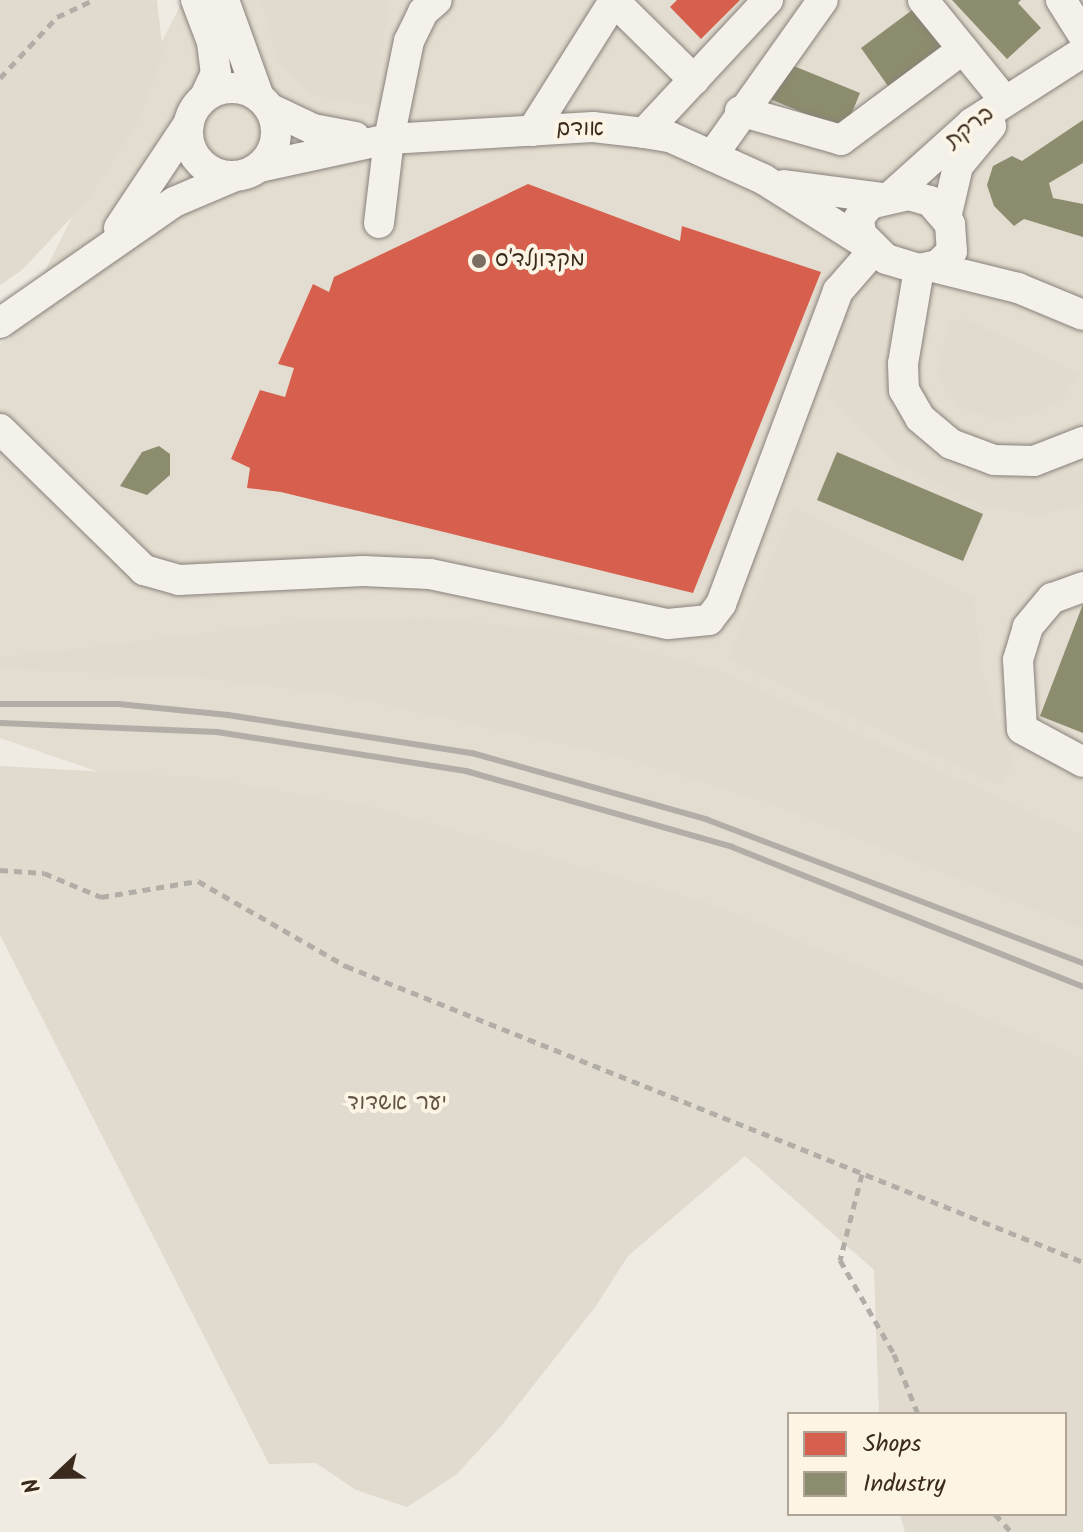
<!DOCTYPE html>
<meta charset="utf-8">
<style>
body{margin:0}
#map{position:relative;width:1083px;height:1532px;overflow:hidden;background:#efebe2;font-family:Kalam,"Playpen Sans Hebrew",sans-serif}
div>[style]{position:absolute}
.built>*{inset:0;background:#e3dcd0}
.green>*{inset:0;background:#e1dace}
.shops>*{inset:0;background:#d6604d}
.industry>*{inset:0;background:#8c8c6e}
.path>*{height:5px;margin-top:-2.5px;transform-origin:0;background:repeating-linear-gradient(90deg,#b2aea7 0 8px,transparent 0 14px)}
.roads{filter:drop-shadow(0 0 2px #87827b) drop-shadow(0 0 2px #87827b)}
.minor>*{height:30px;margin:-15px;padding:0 15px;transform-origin:15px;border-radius:15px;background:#f4f1ea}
.minor>.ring{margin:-15px;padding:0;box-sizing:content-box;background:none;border:30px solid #f4f1ea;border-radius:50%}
.rail>*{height:6px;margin:-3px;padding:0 3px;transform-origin:3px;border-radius:3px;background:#b2aea7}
.dots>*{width:22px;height:22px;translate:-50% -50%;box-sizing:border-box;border:4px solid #fcf5e5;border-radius:50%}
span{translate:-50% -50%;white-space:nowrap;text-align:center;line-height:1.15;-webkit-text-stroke:8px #fcf5e5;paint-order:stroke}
.street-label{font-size:22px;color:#3b2a1e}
.poi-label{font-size:22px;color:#3b2a1e}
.left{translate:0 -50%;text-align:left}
.park-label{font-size:22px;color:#625346}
.legend{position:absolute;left:787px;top:1412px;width:280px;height:104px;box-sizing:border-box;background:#fcf5e5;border:2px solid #afa495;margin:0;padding:10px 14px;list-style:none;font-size:24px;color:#3b2a1e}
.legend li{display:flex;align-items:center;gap:16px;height:40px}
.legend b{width:40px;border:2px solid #afa495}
.north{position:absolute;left:16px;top:1436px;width:80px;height:80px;-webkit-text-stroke:6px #fcf5e5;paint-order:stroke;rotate:248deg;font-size:22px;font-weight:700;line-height:32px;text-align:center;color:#3b2a1e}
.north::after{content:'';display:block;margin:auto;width:28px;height:36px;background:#3b2a1e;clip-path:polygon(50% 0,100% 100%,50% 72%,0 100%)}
</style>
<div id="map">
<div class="built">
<div style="clip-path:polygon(183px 0,1083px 0,1083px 1109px,0 738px,0 344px,10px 339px)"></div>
</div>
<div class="green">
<div style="clip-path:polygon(0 0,157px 0,163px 54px,140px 118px,87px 201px,22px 270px,0 285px)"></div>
<div style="clip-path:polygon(261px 0,389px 0,374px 106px,310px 94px,277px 59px)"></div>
<div style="clip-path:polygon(881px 270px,892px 291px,883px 348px,887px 395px,912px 430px,944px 463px,988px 477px,1083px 471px,1083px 505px,1037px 515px,978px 505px,893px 461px,848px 418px,828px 394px,845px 315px,866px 279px)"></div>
<div style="clip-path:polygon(964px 318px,1080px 375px,1058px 403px,1027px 415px,997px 419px,960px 408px,937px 377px,948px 324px)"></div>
<div style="clip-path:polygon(794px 508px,974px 598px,982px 675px,1013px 763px,1001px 786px,728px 659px)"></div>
<div style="clip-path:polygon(431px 618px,576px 633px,716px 670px,1083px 836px,1083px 929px,767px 802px,622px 757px,337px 694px,186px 676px,0 669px,0 658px,323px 619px)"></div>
<div style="clip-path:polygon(0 766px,197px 777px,372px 807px,710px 904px,1083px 1059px,1083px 1532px,905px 1532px,900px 1514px,1065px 1514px,1065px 1414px,879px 1414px,874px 1270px,745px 1156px,628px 1256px,596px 1306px,502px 1425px,456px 1475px,407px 1507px,356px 1490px,316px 1463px,269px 1464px,0 935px)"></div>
</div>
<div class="shops">
<div style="clip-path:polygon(677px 0,740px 0,701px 39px,670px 7px)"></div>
<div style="clip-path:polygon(528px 184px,680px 241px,682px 226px,821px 272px,693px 593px,281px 492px,247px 488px,250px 468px,231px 459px,260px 390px,285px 397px,294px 368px,278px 364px,313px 284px,329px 292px,334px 277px)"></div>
</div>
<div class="industry">
<div style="clip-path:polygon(952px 0,1021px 0,1018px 3px,1041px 28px,1007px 59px)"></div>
<div style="clip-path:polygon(919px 5px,947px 43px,888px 86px,861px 48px)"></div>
<div style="clip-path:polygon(784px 62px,860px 93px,845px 130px,770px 99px)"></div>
<div style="clip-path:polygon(1083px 120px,1083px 163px,1049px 183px,1053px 198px,1083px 204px,1083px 237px,1024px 219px,1014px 226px,994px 206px,987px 185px,993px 166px,1012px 156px,1022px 161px)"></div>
<div style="clip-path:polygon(159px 446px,170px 454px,170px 475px,147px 495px,120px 486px,142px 452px)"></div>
<div style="clip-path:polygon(837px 452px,983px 514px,963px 561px,817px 500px)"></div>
<div style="clip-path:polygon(1083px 604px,1083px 733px,1040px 716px)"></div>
</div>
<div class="path">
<div style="left:0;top:78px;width:83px;rotate:-46.9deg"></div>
<div style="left:57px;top:17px;width:40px;rotate:-25deg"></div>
<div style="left:0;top:870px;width:44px;rotate:3.9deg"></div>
<div style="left:44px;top:873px;width:62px;rotate:22.8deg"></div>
<div style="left:101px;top:897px;width:98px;rotate:-9.4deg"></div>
<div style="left:198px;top:881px;width:171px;rotate:29.9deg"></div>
<div style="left:346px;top:966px;width:794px;rotate:21.88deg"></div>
<div style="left:862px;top:1174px;width:89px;rotate:104.3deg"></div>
<div style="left:840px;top:1260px;width:108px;rotate:60.1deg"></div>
<div style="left:894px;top:1354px;width:65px;rotate:68.2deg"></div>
<div style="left:995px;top:1514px;width:24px;rotate:48deg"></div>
</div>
<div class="roads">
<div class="minor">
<div style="left:196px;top:0;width:45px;rotate:69.1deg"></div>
<div style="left:212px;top:42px;width:31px;rotate:83deg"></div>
<div style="left:216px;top:73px;width:26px;rotate:115deg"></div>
<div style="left:224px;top:0;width:103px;rotate:70.2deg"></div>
<div style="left:613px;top:0;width:114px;rotate:44.6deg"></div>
<div style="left:923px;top:0;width:130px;rotate:50.9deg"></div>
<div style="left:1061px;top:0;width:41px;rotate:57.8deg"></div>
<div class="ring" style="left:188px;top:88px;width:58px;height:58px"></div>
<div style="left:269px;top:108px;width:49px;rotate:25.5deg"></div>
<div style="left:313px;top:129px;width:43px;rotate:10.8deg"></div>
<div style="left:740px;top:111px;width:105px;rotate:16deg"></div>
<div style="left:841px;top:140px;width:152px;rotate:-36.7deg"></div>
<div style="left:532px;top:131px;width:154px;rotate:-57.8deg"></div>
<div style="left:644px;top:133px;width:182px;rotate:-47deg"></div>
<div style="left:712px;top:156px;width:191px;rotate:-54.6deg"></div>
<div style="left:259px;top:167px;width:133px;rotate:-12.2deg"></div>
<div style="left:389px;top:139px;width:204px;rotate:-3.4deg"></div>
<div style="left:593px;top:127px;width:51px;rotate:6.7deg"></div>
<div style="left:644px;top:133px;width:26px;rotate:9deg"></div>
<div style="left:670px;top:137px;width:102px;rotate:24.3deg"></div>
<div style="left:763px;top:179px;width:124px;rotate:32.2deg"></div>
<div style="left:784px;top:185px;width:100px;rotate:7.5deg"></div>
<div style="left:909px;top:195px;width:22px;rotate:16deg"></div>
<div style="left:930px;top:201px;width:30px;rotate:49deg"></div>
<div style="left:950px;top:224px;width:27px;rotate:86deg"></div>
<div style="left:952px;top:251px;width:20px;rotate:135deg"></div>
<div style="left:938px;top:265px;width:19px;rotate:168deg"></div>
<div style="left:919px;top:269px;width:34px;rotate:-163deg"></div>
<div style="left:886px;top:259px;width:35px;rotate:-135deg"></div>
<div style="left:861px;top:234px;width:16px;rotate:-97deg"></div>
<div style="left:859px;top:218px;width:18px;rotate:-52deg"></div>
<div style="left:870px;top:204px;width:40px;rotate:-13deg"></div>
<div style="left:891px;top:196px;width:109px;rotate:-42deg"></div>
<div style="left:972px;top:123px;width:132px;rotate:-32.6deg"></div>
<div style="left:946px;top:218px;width:53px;rotate:-77deg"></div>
<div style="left:958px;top:166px;width:52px;rotate:-50.5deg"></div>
<div style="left:379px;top:223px;width:85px;rotate:-83.2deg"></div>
<div style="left:389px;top:139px;width:100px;rotate:-78.5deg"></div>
<div style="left:409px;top:41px;width:32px;rotate:-64deg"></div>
<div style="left:423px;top:12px;width:18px;rotate:-41deg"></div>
<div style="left:119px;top:228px;width:126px;rotate:-56.3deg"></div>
<div style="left:933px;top:267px;width:88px;rotate:13.9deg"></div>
<div style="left:1018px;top:288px;width:70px;rotate:22.6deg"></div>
<div style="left:919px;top:269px;width:96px;rotate:99.6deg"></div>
<div style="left:903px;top:364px;width:26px;rotate:88deg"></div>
<div style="left:904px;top:390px;width:32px;rotate:60deg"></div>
<div style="left:920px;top:418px;width:40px;rotate:40deg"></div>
<div style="left:951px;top:444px;width:46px;rotate:20.4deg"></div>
<div style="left:994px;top:460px;width:40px;rotate:1.4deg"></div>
<div style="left:1034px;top:461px;width:53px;rotate:-21.2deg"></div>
<div style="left:0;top:323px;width:212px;rotate:-34.8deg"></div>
<div style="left:174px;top:202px;width:66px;rotate:-23.1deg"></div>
<div style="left:0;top:429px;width:202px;rotate:44.4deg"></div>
<div style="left:144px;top:570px;width:36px;rotate:16deg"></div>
<div style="left:179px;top:580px;width:184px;rotate:-2.8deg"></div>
<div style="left:363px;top:571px;width:67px;rotate:2.6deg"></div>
<div style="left:430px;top:574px;width:243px;rotate:11.9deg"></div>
<div style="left:668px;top:624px;width:41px;rotate:-5.6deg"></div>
<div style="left:709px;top:620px;width:20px;rotate:-53deg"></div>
<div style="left:721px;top:604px;width:334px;rotate:-69.5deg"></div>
<div style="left:838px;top:291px;width:53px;rotate:-48.8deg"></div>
<div style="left:1083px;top:587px;width:33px;rotate:160deg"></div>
<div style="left:1052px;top:598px;width:38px;rotate:130deg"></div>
<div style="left:1028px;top:627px;width:34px;rotate:107deg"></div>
<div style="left:1018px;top:660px;width:69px;rotate:86.7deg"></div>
<div style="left:1022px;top:729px;width:69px;rotate:28.4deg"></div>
</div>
</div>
<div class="rail">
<div style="left:0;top:704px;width:118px"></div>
<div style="left:118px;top:704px;width:111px;rotate:5.7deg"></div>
<div style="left:228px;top:715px;width:247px;rotate:8.9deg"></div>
<div style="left:472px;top:753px;width:245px;rotate:15.8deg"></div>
<div style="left:708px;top:820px;width:401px;rotate:20.9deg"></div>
<div style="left:0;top:723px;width:217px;rotate:2.4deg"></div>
<div style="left:217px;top:732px;width:252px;rotate:8.9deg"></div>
<div style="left:466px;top:771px;width:277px;rotate:15.9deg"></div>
<div style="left:732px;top:847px;width:378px;rotate:21.7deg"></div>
</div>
<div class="dots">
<div style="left:479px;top:261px;background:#7a6e63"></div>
</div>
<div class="street-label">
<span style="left:970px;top:128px;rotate:-38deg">ברקת</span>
<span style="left:580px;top:130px">אודם</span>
</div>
<div class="poi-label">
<span class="left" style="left:495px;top:261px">מקדונלד'ס</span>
</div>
<div class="park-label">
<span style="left:397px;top:1104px">יער אשדוד</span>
</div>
<ul class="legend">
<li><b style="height:22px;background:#d6604d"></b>Shops</li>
<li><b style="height:22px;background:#8c8c6e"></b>Industry</li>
</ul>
<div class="north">N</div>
</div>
